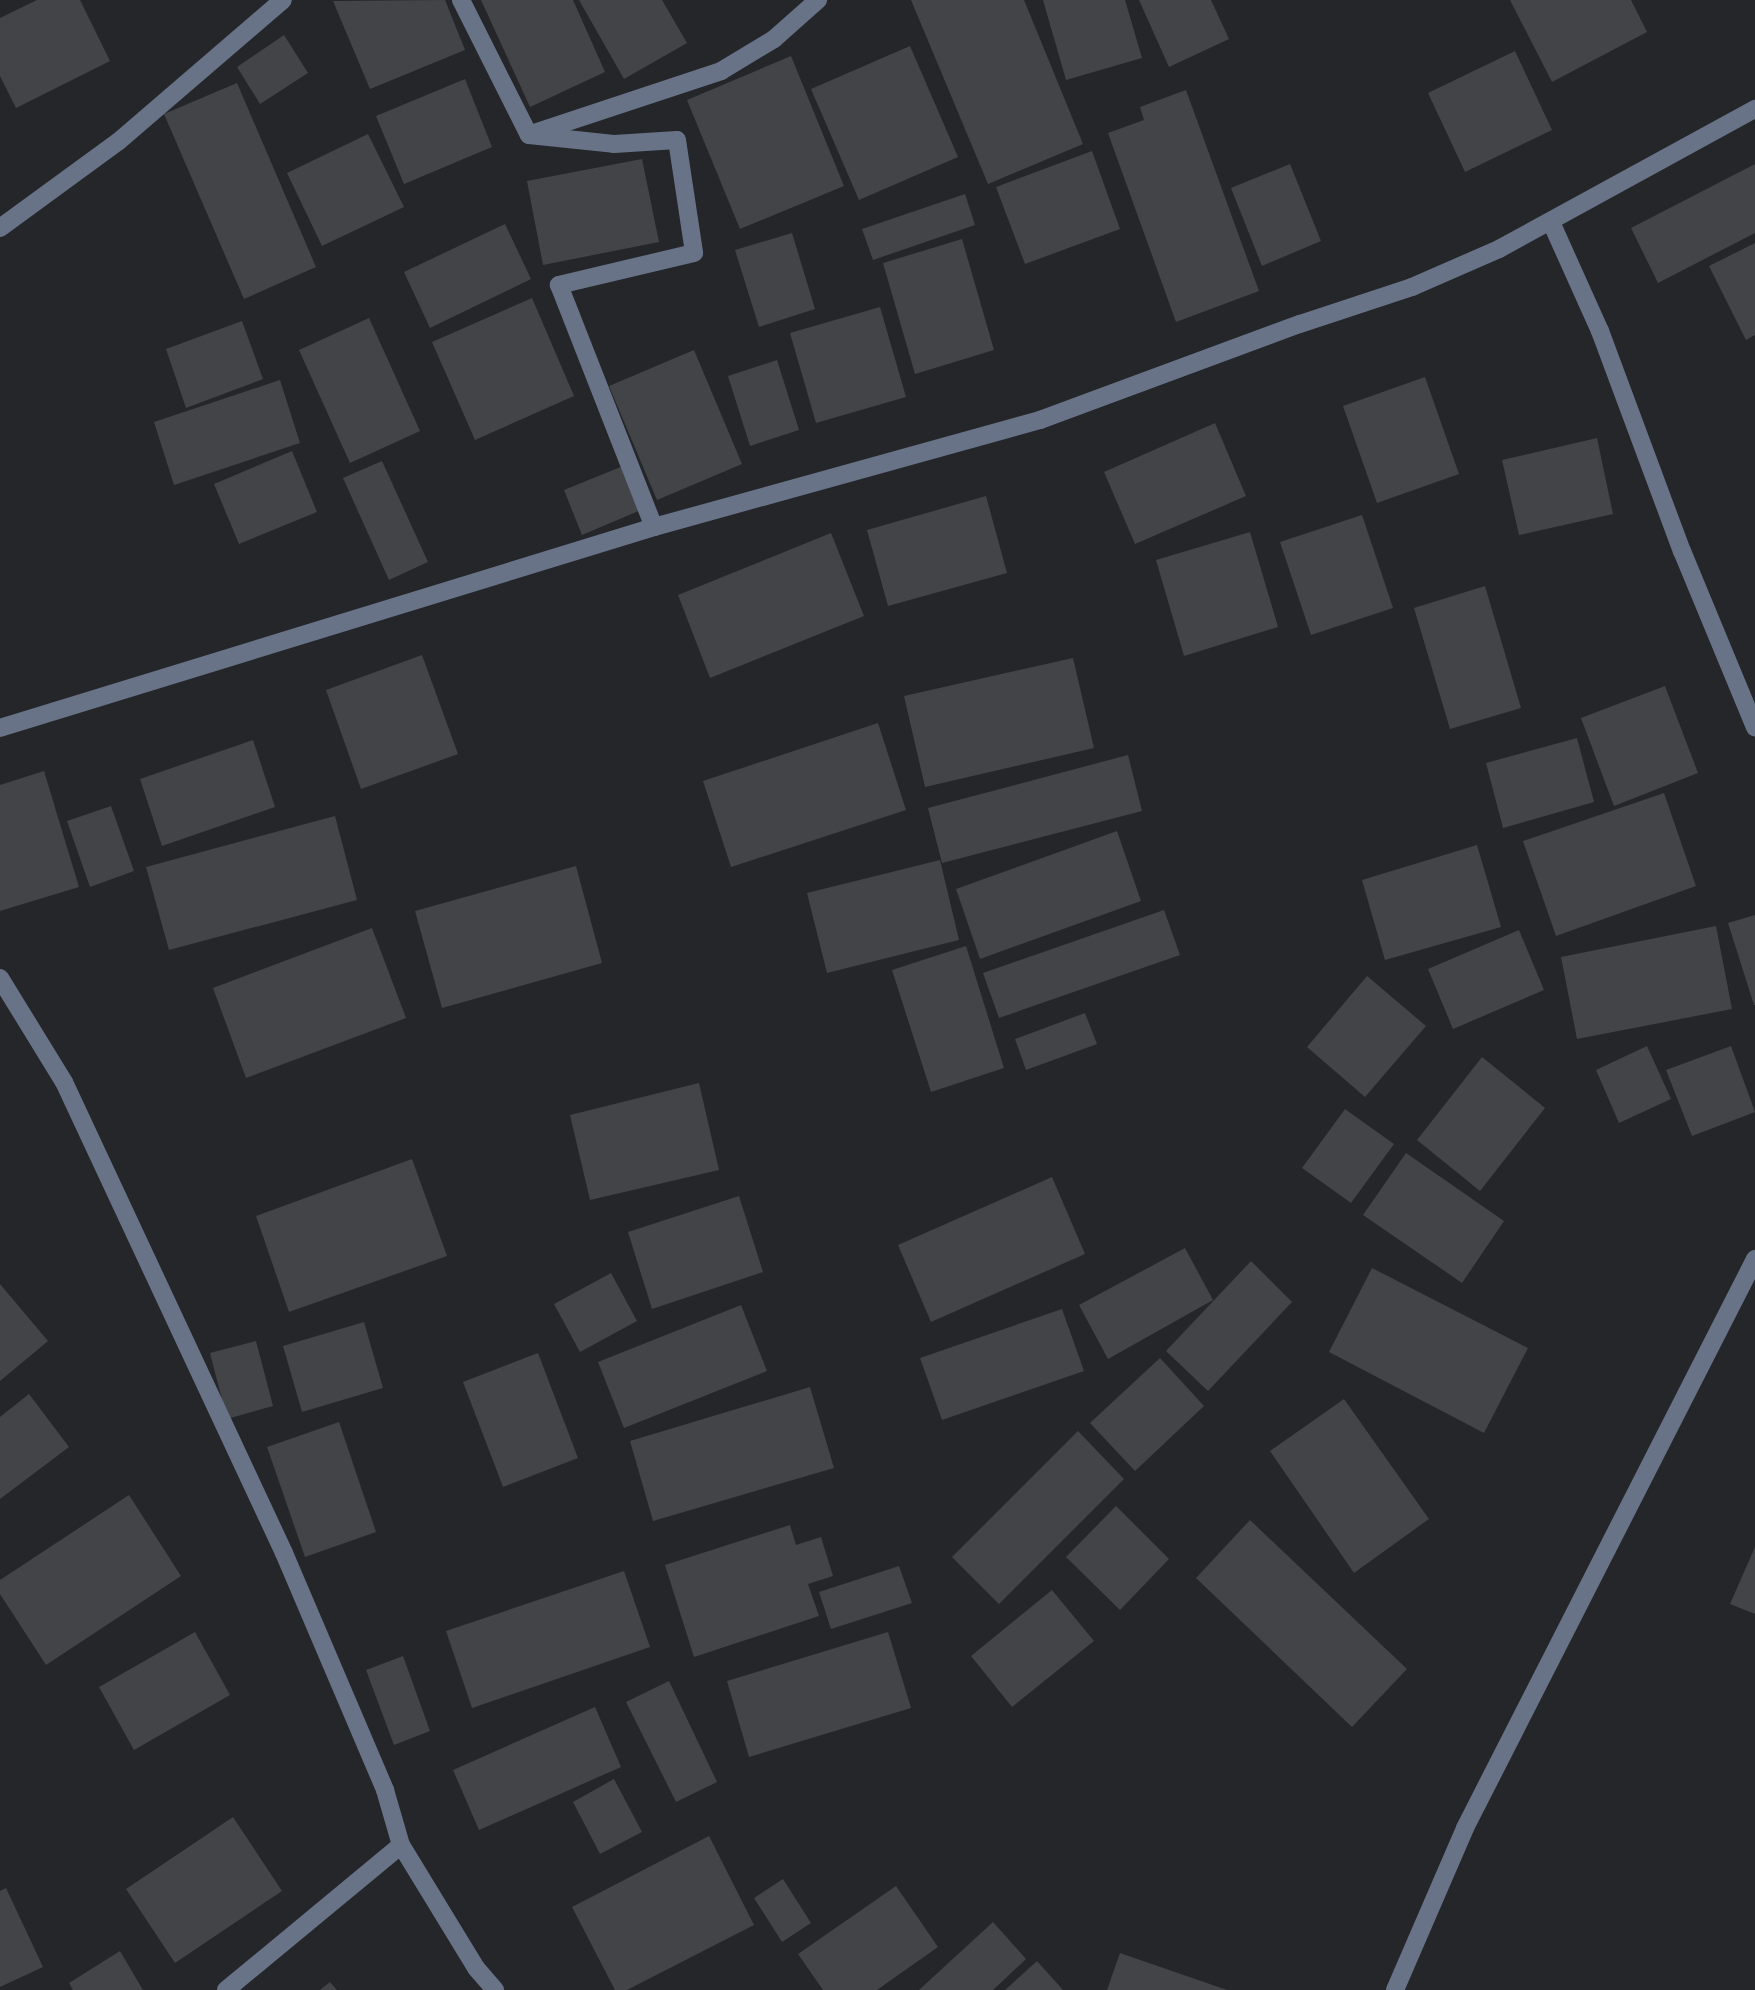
<!DOCTYPE html>
<style>
body{margin:0}
#map{position:relative;width:1755px;height:1990px;overflow:hidden;background:#24262a;font-family:Overpass,sans-serif}
div>[style]{position:absolute}
.building>*{inset:0;background:#424448}
.minor>*{height:18px;margin:-9px;padding:0 9px;transform-origin:9px;border-radius:9px;background:#697387}
span{translate:-50% -50%;white-space:nowrap;text-align:center;line-height:1.15;-webkit-text-stroke:7px #0e0f11;paint-order:stroke}
</style>
<div id="map">
<div class="building">
<div style="clip-path:polygon(37px 0,80px 0,110px 61px,16px 108px,0 76px,0 18px)"></div>
<div style="clip-path:polygon(445px 0,465px 50px,370px 89px,333px 1px)"></div>
<div style="clip-path:polygon(481px 0,573px 0,605px 72px,530px 107px)"></div>
<div style="clip-path:polygon(579px 0,662px 0,687px 43px,624px 79px)"></div>
<div style="clip-path:polygon(911px 0,1024px 0,1083px 144px,988px 184px)"></div>
<div style="clip-path:polygon(1043px 0,1125px 0,1142px 58px,1066px 80px)"></div>
<div style="clip-path:polygon(1139px 0,1211px 0,1229px 39px,1169px 67px)"></div>
<div style="clip-path:polygon(1510px 0,1631px 0,1647px 32px,1552px 82px)"></div>
<div style="clip-path:polygon(284px 35px,308px 73px,260px 104px,237px 67px)"></div>
<div style="clip-path:polygon(910px 46px,958px 157px,859px 200px,811px 89px)"></div>
<div style="clip-path:polygon(1515px 51px,1552px 130px,1465px 172px,1428px 93px)"></div>
<div style="clip-path:polygon(791px 56px,844px 186px,740px 229px,687px 100px)"></div>
<div style="clip-path:polygon(465px 79px,492px 147px,404px 184px,376px 116px)"></div>
<div style="clip-path:polygon(237px 83px,316px 267px,244px 299px,164px 114px)"></div>
<div style="clip-path:polygon(1186px 90px,1259px 291px,1176px 322px,1108px 133px,1144px 120px,1140px 107px)"></div>
<div style="clip-path:polygon(368px 134px,404px 207px,322px 246px,287px 173px)"></div>
<div style="clip-path:polygon(1092px 151px,1120px 229px,1025px 264px,996px 187px)"></div>
<div style="clip-path:polygon(642px 159px,659px 242px,543px 265px,527px 181px)"></div>
<div style="clip-path:polygon(1290px 164px,1321px 241px,1262px 266px,1231px 188px)"></div>
<div style="clip-path:polygon(1755px 164px,1755px 233px,1658px 283px,1631px 228px)"></div>
<div style="clip-path:polygon(965px 194px,975px 225px,873px 260px,862px 229px)"></div>
<div style="clip-path:polygon(505px 224px,531px 279px,430px 328px,404px 272px)"></div>
<div style="clip-path:polygon(792px 233px,815px 309px,759px 327px,735px 250px)"></div>
<div style="clip-path:polygon(962px 239px,994px 350px,915px 374px,883px 263px)"></div>
<div style="clip-path:polygon(1755px 243px,1755px 335px,1746px 340px,1709px 266px)"></div>
<div style="clip-path:polygon(532px 298px,574px 396px,475px 440px,432px 342px)"></div>
<div style="clip-path:polygon(880px 307px,906px 397px,816px 423px,790px 333px)"></div>
<div style="clip-path:polygon(369px 318px,420px 431px,350px 463px,299px 350px)"></div>
<div style="clip-path:polygon(242px 321px,263px 379px,186px 408px,166px 349px)"></div>
<div style="clip-path:polygon(694px 350px,742px 464px,657px 500px,609px 386px)"></div>
<div style="clip-path:polygon(777px 360px,799px 430px,750px 446px,728px 376px)"></div>
<div style="clip-path:polygon(1425px 377px,1459px 474px,1377px 503px,1343px 406px)"></div>
<div style="clip-path:polygon(280px 380px,300px 443px,174px 485px,154px 422px)"></div>
<div style="clip-path:polygon(1215px 423px,1246px 496px,1135px 544px,1104px 472px)"></div>
<div style="clip-path:polygon(1597px 438px,1613px 514px,1519px 535px,1502px 460px)"></div>
<div style="clip-path:polygon(292px 451px,317px 512px,239px 544px,214px 484px)"></div>
<div style="clip-path:polygon(382px 461px,428px 562px,389px 580px,343px 478px)"></div>
<div style="clip-path:polygon(623px 466px,641px 510px,582px 535px,564px 490px)"></div>
<div style="clip-path:polygon(986px 496px,1007px 573px,888px 606px,867px 530px)"></div>
<div style="clip-path:polygon(1362px 515px,1393px 608px,1311px 635px,1280px 542px)"></div>
<div style="clip-path:polygon(1250px 532px,1278px 627px,1184px 656px,1156px 560px)"></div>
<div style="clip-path:polygon(831px 533px,864px 616px,710px 678px,678px 595px)"></div>
<div style="clip-path:polygon(1485px 586px,1521px 708px,1450px 729px,1414px 608px)"></div>
<div style="clip-path:polygon(422px 655px,458px 754px,361px 789px,326px 690px)"></div>
<div style="clip-path:polygon(1073px 658px,1094px 748px,925px 787px,904px 696px)"></div>
<div style="clip-path:polygon(1665px 686px,1698px 773px,1614px 806px,1581px 718px)"></div>
<div style="clip-path:polygon(878px 723px,906px 810px,731px 867px,703px 781px)"></div>
<div style="clip-path:polygon(1577px 738px,1594px 802px,1503px 828px,1486px 763px)"></div>
<div style="clip-path:polygon(253px 740px,275px 807px,162px 846px,140px 779px)"></div>
<div style="clip-path:polygon(1128px 755px,1142px 811px,942px 863px,928px 808px)"></div>
<div style="clip-path:polygon(44px 771px,79px 887px,0 911px,0 785px)"></div>
<div style="clip-path:polygon(1664px 793px,1696px 886px,1556px 936px,1523px 841px)"></div>
<div style="clip-path:polygon(111px 806px,134px 871px,90px 887px,67px 821px)"></div>
<div style="clip-path:polygon(335px 816px,357px 900px,169px 950px,146px 867px)"></div>
<div style="clip-path:polygon(1117px 831px,1141px 901px,980px 959px,956px 889px)"></div>
<div style="clip-path:polygon(1477px 845px,1501px 927px,1385px 960px,1362px 880px)"></div>
<div style="clip-path:polygon(940px 860px,959px 940px,827px 973px,807px 893px)"></div>
<div style="clip-path:polygon(576px 866px,602px 963px,442px 1008px,415px 911px)"></div>
<div style="clip-path:polygon(1164px 910px,1180px 955px,999px 1018px,983px 973px)"></div>
<div style="clip-path:polygon(1755px 915px,1755px 1005px,1754px 1005px,1728px 923px)"></div>
<div style="clip-path:polygon(1716px 926px,1732px 1009px,1577px 1039px,1561px 957px)"></div>
<div style="clip-path:polygon(372px 928px,406px 1018px,246px 1078px,213px 988px)"></div>
<div style="clip-path:polygon(1519px 930px,1544px 990px,1453px 1029px,1428px 969px)"></div>
<div style="clip-path:polygon(966px 946px,1004px 1068px,931px 1092px,892px 970px)"></div>
<div style="clip-path:polygon(1367px 976px,1426px 1026px,1365px 1097px,1307px 1047px)"></div>
<div style="clip-path:polygon(1085px 1013px,1097px 1044px,1026px 1070px,1015px 1039px)"></div>
<div style="clip-path:polygon(1647px 1046px,1671px 1099px,1619px 1123px,1596px 1070px)"></div>
<div style="clip-path:polygon(1731px 1046px,1755px 1112px,1692px 1136px,1666px 1070px)"></div>
<div style="clip-path:polygon(1482px 1057px,1545px 1108px,1480px 1191px,1417px 1140px)"></div>
<div style="clip-path:polygon(699px 1083px,719px 1170px,590px 1200px,570px 1115px)"></div>
<div style="clip-path:polygon(1345px 1109px,1394px 1144px,1351px 1203px,1302px 1168px)"></div>
<div style="clip-path:polygon(1406px 1153px,1504px 1221px,1462px 1283px,1363px 1215px)"></div>
<div style="clip-path:polygon(412px 1159px,447px 1256px,289px 1312px,256px 1216px)"></div>
<div style="clip-path:polygon(1052px 1177px,1085px 1254px,931px 1322px,898px 1245px)"></div>
<div style="clip-path:polygon(739px 1196px,763px 1272px,652px 1309px,628px 1232px)"></div>
<div style="clip-path:polygon(1185px 1248px,1213px 1300px,1108px 1359px,1079px 1305px)"></div>
<div style="clip-path:polygon(1251px 1261px,1292px 1302px,1208px 1391px,1166px 1351px)"></div>
<div style="clip-path:polygon(1372px 1268px,1528px 1348px,1484px 1433px,1329px 1352px)"></div>
<div style="clip-path:polygon(611px 1273px,637px 1321px,580px 1352px,554px 1304px)"></div>
<div style="clip-path:polygon(0 1284px,48px 1341px,0 1381px)"></div>
<div style="clip-path:polygon(741px 1305px,767px 1371px,624px 1428px,598px 1362px)"></div>
<div style="clip-path:polygon(1062px 1309px,1084px 1371px,942px 1420px,920px 1358px)"></div>
<div style="clip-path:polygon(364px 1322px,383px 1388px,302px 1412px,283px 1346px)"></div>
<div style="clip-path:polygon(256px 1341px,273px 1406px,227px 1419px,210px 1353px)"></div>
<div style="clip-path:polygon(538px 1353px,578px 1458px,503px 1487px,463px 1382px)"></div>
<div style="clip-path:polygon(1160px 1358px,1204px 1406px,1135px 1471px,1090px 1423px)"></div>
<div style="clip-path:polygon(810px 1387px,834px 1468px,653px 1521px,630px 1441px)"></div>
<div style="clip-path:polygon(29px 1394px,69px 1447px,0 1499px,0 1417px)"></div>
<div style="clip-path:polygon(1344px 1399px,1429px 1519px,1354px 1573px,1270px 1451px)"></div>
<div style="clip-path:polygon(339px 1422px,376px 1532px,305px 1557px,267px 1447px)"></div>
<div style="clip-path:polygon(1078px 1431px,1124px 1479px,999px 1604px,952px 1557px)"></div>
<div style="clip-path:polygon(129px 1495px,181px 1576px,46px 1665px,0 1594px,0 1580px)"></div>
<div style="clip-path:polygon(1116px 1506px,1169px 1559px,1120px 1610px,1066px 1557px)"></div>
<div style="clip-path:polygon(1250px 1520px,1407px 1669px,1352px 1727px,1196px 1578px)"></div>
<div style="clip-path:polygon(790px 1525px,796px 1545px,821px 1537px,833px 1576px,808px 1584px,819px 1616px,694px 1657px,665px 1565px)"></div>
<div style="clip-path:polygon(1755px 1547px,1755px 1614px,1730px 1604px)"></div>
<div style="clip-path:polygon(899px 1566px,912px 1603px,831px 1629px,819px 1592px)"></div>
<div style="clip-path:polygon(624px 1571px,650px 1647px,472px 1708px,446px 1631px)"></div>
<div style="clip-path:polygon(1052px 1590px,1094px 1641px,1012px 1707px,971px 1656px)"></div>
<div style="clip-path:polygon(195px 1632px,230px 1695px,134px 1750px,99px 1687px)"></div>
<div style="clip-path:polygon(888px 1632px,911px 1708px,749px 1757px,727px 1681px)"></div>
<div style="clip-path:polygon(403px 1656px,430px 1731px,394px 1745px,366px 1670px)"></div>
<div style="clip-path:polygon(669px 1681px,717px 1782px,676px 1802px,626px 1702px)"></div>
<div style="clip-path:polygon(595px 1707px,621px 1767px,479px 1830px,453px 1770px)"></div>
<div style="clip-path:polygon(614px 1779px,642px 1832px,600px 1854px,573px 1802px)"></div>
<div style="clip-path:polygon(233px 1817px,282px 1891px,175px 1963px,126px 1889px)"></div>
<div style="clip-path:polygon(709px 1836px,754px 1925px,627px 1990px,615px 1990px,572px 1907px)"></div>
<div style="clip-path:polygon(783px 1879px,811px 1923px,782px 1942px,754px 1898px)"></div>
<div style="clip-path:polygon(896px 1886px,938px 1947px,877px 1990px,823px 1990px,798px 1954px)"></div>
<div style="clip-path:polygon(6px 1888px,43px 1967px,0 1987px,0 1891px)"></div>
<div style="clip-path:polygon(993px 1922px,1026px 1959px,993px 1990px,919px 1990px)"></div>
<div style="clip-path:polygon(120px 1951px,143px 1990px,73px 1990px,69px 1983px)"></div>
<div style="clip-path:polygon(1120px 1953px,1227px 1990px,1107px 1990px)"></div>
<div style="clip-path:polygon(1037px 1961px,1063px 1990px,1005px 1990px)"></div>
<div style="clip-path:polygon(330px 1982px,337px 1990px,320px 1990px)"></div>
</div>
<div class="minor">
<div style="left:461px;top:0;width:151px;rotate:63.3deg"></div>
<div style="left:529px;top:135px;width:85px;rotate:6deg"></div>
<div style="left:614px;top:144px;width:63px;rotate:-3.6deg"></div>
<div style="left:677px;top:140px;width:114px;rotate:81.4deg"></div>
<div style="left:694px;top:253px;width:139px;rotate:166.7deg"></div>
<div style="left:559px;top:285px;width:260px;rotate:68.6deg"></div>
<div style="left:534px;top:133px;width:197px;rotate:-18.3deg"></div>
<div style="left:721px;top:71px;width:62px;rotate:-31.1deg"></div>
<div style="left:774px;top:39px;width:59px;rotate:-41.6deg"></div>
<div style="left:1551px;top:222px;width:120px;rotate:65.8deg"></div>
<div style="left:1600px;top:331px;width:235px;rotate:69.6deg"></div>
<div style="left:1682px;top:551px;width:191px;rotate:67.5deg"></div>
<div style="left:0;top:228px;width:147px;rotate:-36.2deg"></div>
<div style="left:119px;top:141px;width:216px;rotate:-40.7deg"></div>
<div style="left:0;top:728px;width:684px;rotate:-17.08deg"></div>
<div style="left:654px;top:527px;width:401px;rotate:-15.5deg"></div>
<div style="left:1040px;top:420px;width:277px;rotate:-20.3deg"></div>
<div style="left:1300px;top:324px;width:118px;rotate:-18.3deg"></div>
<div style="left:1412px;top:287px;width:95px;rotate:-23.6deg"></div>
<div style="left:1499px;top:249px;width:292px;rotate:-28.7deg"></div>
<div style="left:0;top:978px;width:122px;rotate:58.4deg"></div>
<div style="left:64px;top:1082px;width:520px;rotate:64.96deg"></div>
<div style="left:284px;top:1553px;width:258px;rotate:66.9deg"></div>
<div style="left:385px;top:1790px;width:57px;rotate:73.8deg"></div>
<div style="left:401px;top:1845px;width:144px;rotate:58.6deg"></div>
<div style="left:476px;top:1968px;width:29px;rotate:49deg"></div>
<div style="left:226px;top:1990px;width:227px;rotate:-39.6deg"></div>
<div style="left:1395px;top:1990px;width:176px;rotate:-66.6deg"></div>
<div style="left:1465px;top:1828px;width:639px;rotate:-62.99deg"></div>
</div>
</div>
